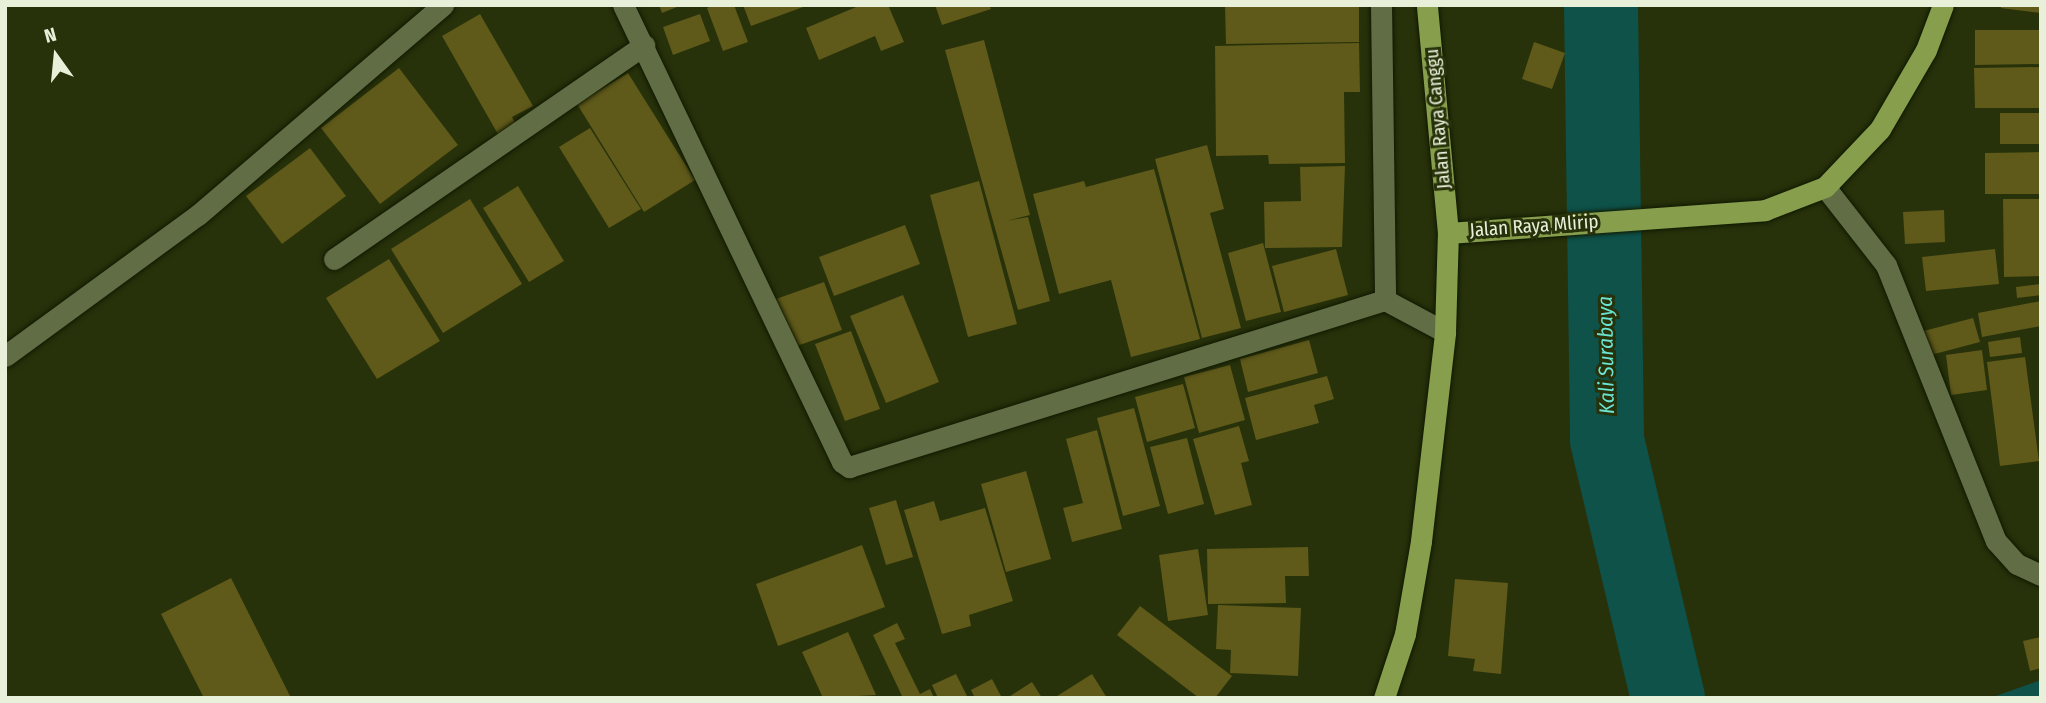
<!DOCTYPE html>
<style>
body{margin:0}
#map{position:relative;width:2046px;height:703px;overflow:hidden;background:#27320a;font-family:"Fira Sans Condensed",sans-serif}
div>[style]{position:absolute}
.water>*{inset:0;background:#0e524a}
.river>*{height:74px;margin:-37px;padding:0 37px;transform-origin:37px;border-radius:37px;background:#0e524a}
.building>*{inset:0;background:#5f591a}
.roads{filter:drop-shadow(0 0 2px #111900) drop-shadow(0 0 2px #111900)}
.minor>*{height:21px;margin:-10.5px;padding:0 10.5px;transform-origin:10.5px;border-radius:10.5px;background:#616e45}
.major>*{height:21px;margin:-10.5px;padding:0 10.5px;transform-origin:10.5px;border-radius:10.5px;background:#879f4d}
span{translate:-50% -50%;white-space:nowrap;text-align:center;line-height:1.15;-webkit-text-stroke:6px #27320a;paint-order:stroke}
.street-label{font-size:19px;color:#e8f0da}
.water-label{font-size:21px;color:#6be4d3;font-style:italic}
.frame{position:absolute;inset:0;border:7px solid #e8f0da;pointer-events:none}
.north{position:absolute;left:21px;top:21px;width:70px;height:70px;-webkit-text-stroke:5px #27320a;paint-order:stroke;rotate:345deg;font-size:19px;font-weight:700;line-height:28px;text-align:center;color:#e8f0da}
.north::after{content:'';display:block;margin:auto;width:24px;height:32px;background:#e8f0da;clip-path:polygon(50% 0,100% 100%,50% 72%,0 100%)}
</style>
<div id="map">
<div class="water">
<div style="clip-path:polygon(2041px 680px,2041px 698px,1990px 698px)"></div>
</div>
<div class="river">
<div style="left:1601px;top:5px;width:435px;rotate:89.2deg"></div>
<div style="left:1607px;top:440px;width:265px;rotate:76.7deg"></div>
</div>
<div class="building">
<div style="clip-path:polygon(659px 5px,682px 5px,662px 13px)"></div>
<div style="clip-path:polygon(713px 5px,734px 5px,748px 42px,723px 51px,707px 8px)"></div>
<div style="clip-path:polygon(743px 5px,805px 5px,806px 6px,751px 26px)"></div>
<div style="clip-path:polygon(861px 5px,888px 5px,904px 42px,881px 51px,875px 36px,819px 60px,806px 28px)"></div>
<div style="clip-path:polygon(935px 5px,989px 5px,991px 9px,942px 25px)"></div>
<div style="clip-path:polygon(1225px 5px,1359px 5px,1359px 42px,1226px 44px)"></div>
<div style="clip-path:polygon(2001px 5px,2041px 5px,2041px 13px,2001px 8px)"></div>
<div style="clip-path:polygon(480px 14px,533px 106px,512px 117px,517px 126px,499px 136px,442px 36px)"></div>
<div style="clip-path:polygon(700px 14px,710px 41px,673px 55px,663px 27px)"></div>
<div style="clip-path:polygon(1975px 30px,2041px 30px,2041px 64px,1975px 65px)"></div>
<div style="clip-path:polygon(984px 40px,1030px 215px,1006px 221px,1028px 217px,1050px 301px,1018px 310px,945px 50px)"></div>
<div style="clip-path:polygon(1534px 42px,1565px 53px,1552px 89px,1522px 79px)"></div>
<div style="clip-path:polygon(1359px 43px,1360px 92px,1344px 92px,1345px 163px,1269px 164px,1268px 155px,1216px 156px,1215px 46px)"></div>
<div style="clip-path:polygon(2041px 67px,2041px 108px,1975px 108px,1974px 68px)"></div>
<div style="clip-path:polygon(399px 68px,458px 145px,380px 204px,321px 128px)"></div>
<div style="clip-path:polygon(628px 73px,695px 180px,644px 212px,577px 104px)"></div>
<div style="clip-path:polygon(2000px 113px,2041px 113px,2041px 144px,2000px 144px)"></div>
<div style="clip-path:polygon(590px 128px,641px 209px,609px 228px,559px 147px)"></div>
<div style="clip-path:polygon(1207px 145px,1224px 209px,1210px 213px,1241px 328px,1202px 338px,1155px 159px)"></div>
<div style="clip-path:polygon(310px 148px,346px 196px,282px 244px,246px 196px)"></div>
<div style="clip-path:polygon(2041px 152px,2041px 194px,1985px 194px,1985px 153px)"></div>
<div style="clip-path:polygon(1345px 166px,1342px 247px,1265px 248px,1264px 202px,1301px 201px,1300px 167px)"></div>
<div style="clip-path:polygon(1154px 169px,1200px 339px,1131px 357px,1111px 280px,1059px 294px,1033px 194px,1084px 181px,1086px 187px)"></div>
<div style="clip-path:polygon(979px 181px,1017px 324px,968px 337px,930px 195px)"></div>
<div style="clip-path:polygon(518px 186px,564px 261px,529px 282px,483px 208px)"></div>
<div style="clip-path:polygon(470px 199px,522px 284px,443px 333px,391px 249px)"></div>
<div style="clip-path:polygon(2003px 199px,2041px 199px,2041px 276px,2004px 277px)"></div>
<div style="clip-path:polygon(1944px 210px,1945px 242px,1905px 244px,1903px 212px)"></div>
<div style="clip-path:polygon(905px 225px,920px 264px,834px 296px,819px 257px)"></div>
<div style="clip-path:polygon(1263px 243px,1281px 312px,1246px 321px,1228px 253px)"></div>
<div style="clip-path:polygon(1336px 249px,1348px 295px,1284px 312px,1272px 266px)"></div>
<div style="clip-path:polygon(1995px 249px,1999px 284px,1926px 291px,1922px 257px)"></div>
<div style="clip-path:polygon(389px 259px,440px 341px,377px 379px,326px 298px)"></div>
<div style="clip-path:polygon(824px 282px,842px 330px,794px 347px,776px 299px)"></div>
<div style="clip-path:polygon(2041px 284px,2041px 295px,2017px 298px,2016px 287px)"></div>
<div style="clip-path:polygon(903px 295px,939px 382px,886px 403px,850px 316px)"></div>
<div style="clip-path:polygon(2041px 301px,2041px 326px,1982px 337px,1978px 313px)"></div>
<div style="clip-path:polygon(1973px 318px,1980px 342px,1927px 356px,1920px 332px)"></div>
<div style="clip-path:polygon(851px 331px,880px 409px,845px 421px,815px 344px)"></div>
<div style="clip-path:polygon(2020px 337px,2022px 353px,1990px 357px,1988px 342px)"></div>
<div style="clip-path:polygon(1309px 340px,1318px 373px,1248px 392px,1240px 359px)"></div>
<div style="clip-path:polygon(1982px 350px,1987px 390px,1951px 395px,1946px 355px)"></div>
<div style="clip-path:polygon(2025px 357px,2039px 461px,2000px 466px,1987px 362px)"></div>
<div style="clip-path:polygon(1230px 365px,1245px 420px,1199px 433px,1184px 377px)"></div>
<div style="clip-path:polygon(1327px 376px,1334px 399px,1314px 405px,1319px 423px,1256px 440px,1245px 398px)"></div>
<div style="clip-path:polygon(1183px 384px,1195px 428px,1147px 442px,1135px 397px)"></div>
<div style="clip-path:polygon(1134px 408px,1160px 506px,1123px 516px,1097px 418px)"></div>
<div style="clip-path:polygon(1239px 426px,1249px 461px,1241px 463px,1252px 505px,1215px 515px,1193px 439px)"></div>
<div style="clip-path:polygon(1097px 430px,1122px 529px,1072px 542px,1063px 508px,1083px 503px,1066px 439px)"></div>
<div style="clip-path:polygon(1187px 438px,1204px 504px,1168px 514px,1150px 447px)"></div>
<div style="clip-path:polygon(1026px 471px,1051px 559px,1006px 572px,981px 484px)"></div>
<div style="clip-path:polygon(896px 500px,913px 557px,886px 565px,869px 508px)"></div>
<div style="clip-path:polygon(934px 501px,940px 521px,985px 508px,1013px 601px,969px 615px,971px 626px,942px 634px,904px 510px)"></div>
<div style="clip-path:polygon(862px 545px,885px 607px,778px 646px,756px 584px)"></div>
<div style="clip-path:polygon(1308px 547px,1309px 576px,1285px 576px,1286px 603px,1208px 604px,1207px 549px)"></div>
<div style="clip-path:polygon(1198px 549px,1208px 615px,1168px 621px,1159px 555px)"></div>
<div style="clip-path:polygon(231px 578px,291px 698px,204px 698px,161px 614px)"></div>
<div style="clip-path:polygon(1455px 579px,1508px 583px,1501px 674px,1473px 671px,1475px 659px,1448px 656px)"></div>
<div style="clip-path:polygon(1218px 605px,1301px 608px,1298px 676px,1230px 673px,1231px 650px,1216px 649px)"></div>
<div style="clip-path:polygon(1140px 606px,1232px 676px,1215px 698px,1199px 698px,1117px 635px)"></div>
<div style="clip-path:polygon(897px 623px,905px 639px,895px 643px,920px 694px,930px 689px,934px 698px,903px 698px,873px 635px)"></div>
<div style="clip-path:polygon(848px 632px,876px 695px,823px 698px,802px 652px)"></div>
<div style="clip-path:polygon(2041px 637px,2041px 668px,2030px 671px,2023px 641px)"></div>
<div style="clip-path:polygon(956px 674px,968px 698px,938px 698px,932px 685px)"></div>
<div style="clip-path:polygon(1092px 674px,1107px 698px,1054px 698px)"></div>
<div style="clip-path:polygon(992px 679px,1002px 698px,975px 698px,971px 690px)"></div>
<div style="clip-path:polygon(1032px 682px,1042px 698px,1007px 698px)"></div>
</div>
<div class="roads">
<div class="minor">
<div style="left:623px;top:5px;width:507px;rotate:64.4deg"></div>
<div style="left:842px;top:462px;width:9px;rotate:36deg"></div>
<div style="left:849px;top:467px;width:561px;rotate:-17.31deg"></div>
<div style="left:1385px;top:300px;width:68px;rotate:28.1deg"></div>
<div style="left:1381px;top:5px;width:295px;rotate:89.2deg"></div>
<div style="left:1825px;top:187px;width:99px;rotate:52deg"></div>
<div style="left:1886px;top:265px;width:297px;rotate:68.3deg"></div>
<div style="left:1996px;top:541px;width:31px;rotate:48deg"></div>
<div style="left:2017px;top:564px;width:26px;rotate:25deg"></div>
<div style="left:334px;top:259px;width:377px;rotate:-34.6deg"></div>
<div style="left:5px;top:356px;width:239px;rotate:-36.2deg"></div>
<div style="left:198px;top:215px;width:323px;rotate:-40.6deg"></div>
</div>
<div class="major">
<div style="left:1448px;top:233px;width:318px;rotate:-4.1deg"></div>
<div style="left:1765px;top:210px;width:64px;rotate:-21deg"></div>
<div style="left:1825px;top:187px;width:80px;rotate:-46.5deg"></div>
<div style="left:1880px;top:129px;width:91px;rotate:-59.8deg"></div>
<div style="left:1926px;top:50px;width:48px;rotate:-69.3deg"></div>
<div style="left:1384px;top:698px;width:67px;rotate:-71.8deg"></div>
<div style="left:1405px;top:634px;width:94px;rotate:-80.2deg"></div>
<div style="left:1421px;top:541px;width:210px;rotate:-83.4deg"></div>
<div style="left:1445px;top:332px;width:99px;rotate:-88.3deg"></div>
<div style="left:1448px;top:233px;width:229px;rotate:-95.3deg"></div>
</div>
</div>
<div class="street-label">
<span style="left:1438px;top:119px;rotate:-95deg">Jalan Raya Canggu</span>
<span style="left:1534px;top:226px;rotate:-4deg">Jalan Raya Mlirip</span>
</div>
<div class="water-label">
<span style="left:1606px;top:355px;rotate:-91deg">Kali Surabaya</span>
</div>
<div class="frame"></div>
<div class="north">N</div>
</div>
